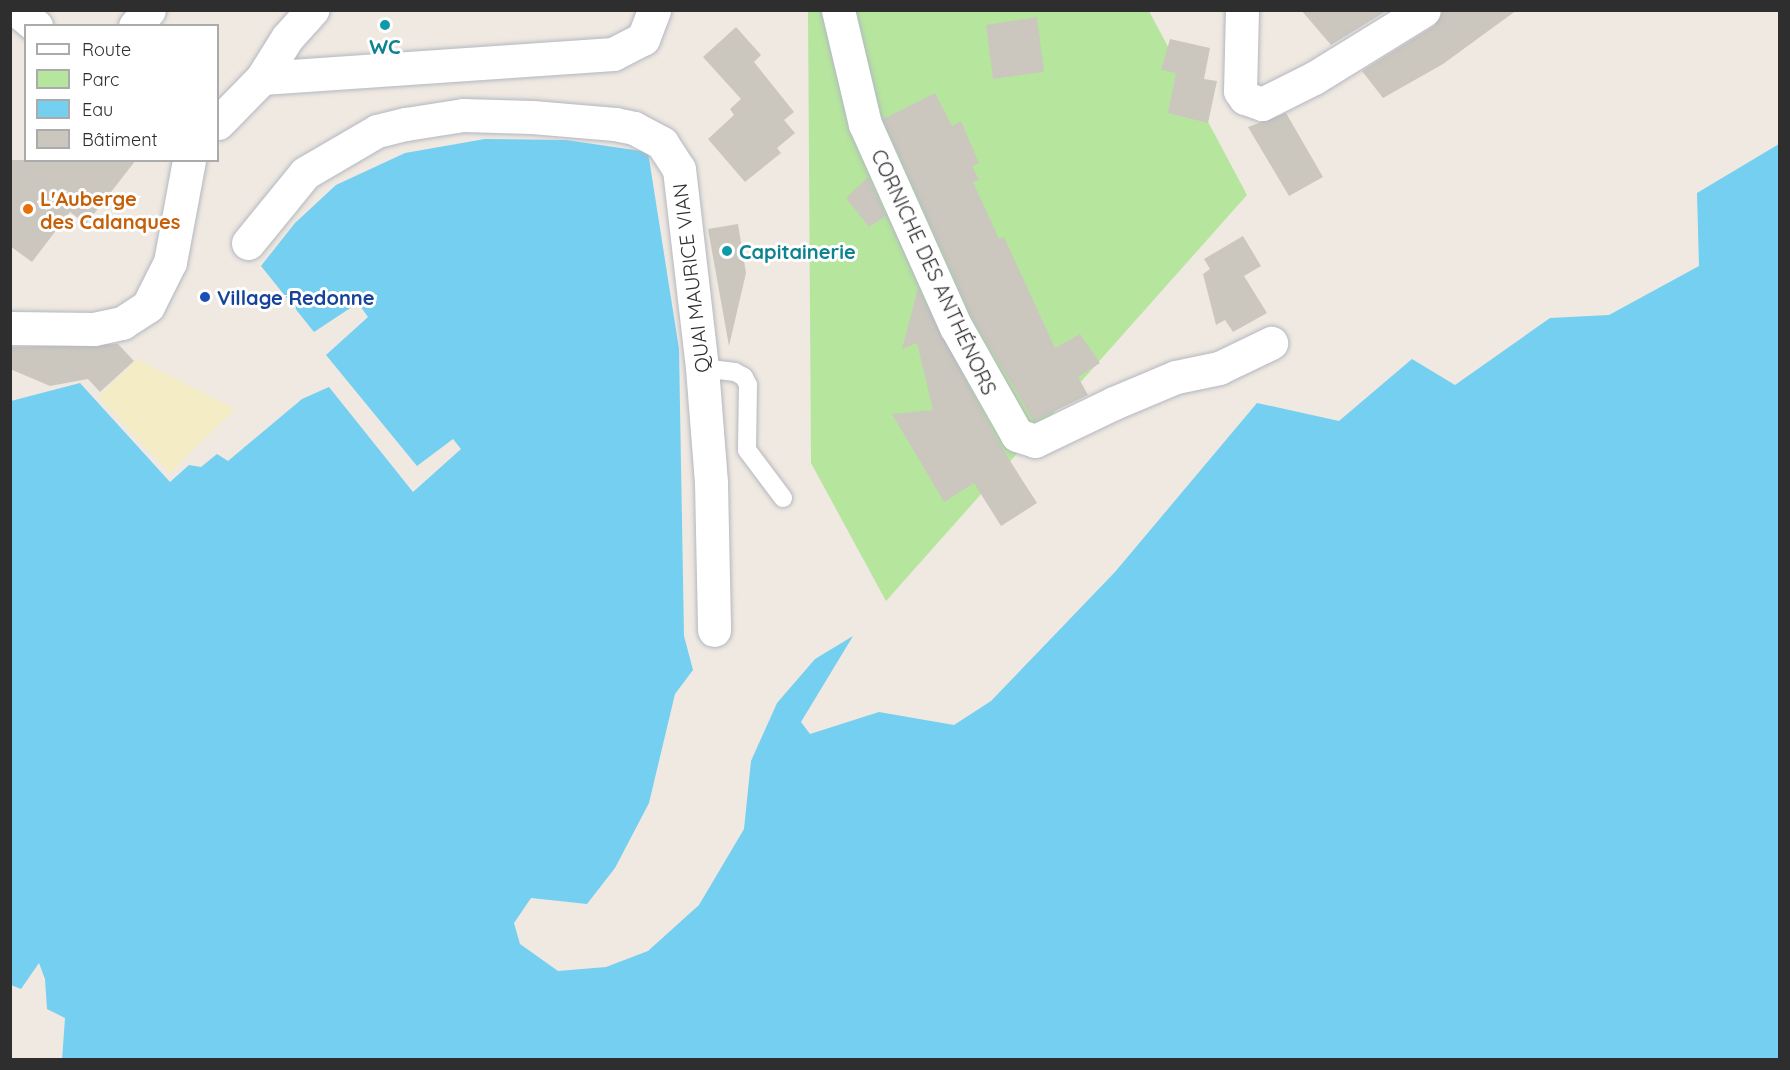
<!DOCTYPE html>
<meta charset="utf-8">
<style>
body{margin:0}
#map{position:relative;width:1790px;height:1070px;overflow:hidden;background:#efe9e1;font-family:Quicksand,sans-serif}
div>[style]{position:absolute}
.green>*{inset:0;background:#b6e59e}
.sand>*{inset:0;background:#f3ecc5}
.water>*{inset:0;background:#75cff0}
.building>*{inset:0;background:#cbc7bf}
.roads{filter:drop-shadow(0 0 2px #b4b7c1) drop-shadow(0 0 2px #b4b7c1)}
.lane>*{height:18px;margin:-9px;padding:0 9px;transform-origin:9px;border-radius:9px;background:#fff}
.street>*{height:33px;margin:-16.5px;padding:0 16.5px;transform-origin:16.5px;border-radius:16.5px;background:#fff}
.secondary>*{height:33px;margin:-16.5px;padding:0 16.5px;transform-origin:16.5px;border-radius:16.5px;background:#fff}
.dots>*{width:16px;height:16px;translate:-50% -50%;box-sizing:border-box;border:3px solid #fff;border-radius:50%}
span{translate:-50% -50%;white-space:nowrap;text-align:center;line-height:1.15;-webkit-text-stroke:6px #fff;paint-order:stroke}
.culture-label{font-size:20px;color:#0d838f;font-weight:700}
.left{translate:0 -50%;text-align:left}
.food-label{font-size:20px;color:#c56008;font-weight:700}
.street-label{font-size:20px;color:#2e2e2e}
.transit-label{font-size:20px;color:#164399;font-weight:700}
.frame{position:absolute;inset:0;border:12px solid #2e2e2e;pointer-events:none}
.legend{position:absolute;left:24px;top:24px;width:195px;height:138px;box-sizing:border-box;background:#fff;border:2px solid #ababab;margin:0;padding:8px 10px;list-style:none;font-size:18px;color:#2e2e2e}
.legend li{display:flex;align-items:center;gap:12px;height:30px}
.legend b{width:30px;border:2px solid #ababab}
</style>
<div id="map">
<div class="green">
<div style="clip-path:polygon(808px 11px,1149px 11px,1247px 195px,886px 601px,811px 463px)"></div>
</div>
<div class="sand">
<div style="clip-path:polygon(137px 359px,235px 409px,170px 473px,98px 397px)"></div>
</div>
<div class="water">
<div style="clip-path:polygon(485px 139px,566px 140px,648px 152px,679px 349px,684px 636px,693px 670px,675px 694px,649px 803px,615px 868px,587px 904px,531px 898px,514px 923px,520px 944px,558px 971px,606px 967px,648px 951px,699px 905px,744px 829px,751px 761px,777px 703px,815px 659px,853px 636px,801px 722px,810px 734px,879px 712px,954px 725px,991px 701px,1115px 572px,1257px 403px,1339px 421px,1412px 359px,1455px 385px,1550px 318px,1609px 315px,1699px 266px,1697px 193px,1779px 144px,1779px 1059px,62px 1060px,65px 1018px,47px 1009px,45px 979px,39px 963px,21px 989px,11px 985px,11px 401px,80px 383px,170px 482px,189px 465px,201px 467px,217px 454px,228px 461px,302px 399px,329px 387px,413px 492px,461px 449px,453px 439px,417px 466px,326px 355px,368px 317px,358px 303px,314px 332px,261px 266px,295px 223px,336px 185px,405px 153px)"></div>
</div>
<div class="building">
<div style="clip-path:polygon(1301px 10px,1388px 10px,1331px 45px)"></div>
<div style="clip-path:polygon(1443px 10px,1517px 10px,1443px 64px,1383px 98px,1362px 71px,1434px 26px)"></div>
<div style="clip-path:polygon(1037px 17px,1044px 72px,993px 79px,986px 25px)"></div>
<div style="clip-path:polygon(736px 27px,761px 55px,754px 62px,794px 112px,784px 120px,795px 133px,777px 148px,781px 153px,745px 182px,708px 139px,734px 115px,730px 109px,741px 99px,703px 57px)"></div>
<div style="clip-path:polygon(1170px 39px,1210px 48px,1204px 79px,1217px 81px,1208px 123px,1168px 113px,1176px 73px,1161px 70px)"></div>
<div style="clip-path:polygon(935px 93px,952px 126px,961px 121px,979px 163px,972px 166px,979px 180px,973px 182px,999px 239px,1004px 237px,1055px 348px,1080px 334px,1100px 363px,1078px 377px,1088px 395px,1034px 421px,973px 319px,883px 119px)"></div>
<div style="clip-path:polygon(1286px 113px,1323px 177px,1289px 196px,1248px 127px)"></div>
<div style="clip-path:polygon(10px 160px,136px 160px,86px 224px,70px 212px,32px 262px,10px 246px)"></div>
<div style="clip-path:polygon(868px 177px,886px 216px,869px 227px,846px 198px)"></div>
<div style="clip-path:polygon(738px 224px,746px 273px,729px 346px,708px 229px)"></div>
<div style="clip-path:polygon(1243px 236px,1261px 266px,1244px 276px,1267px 313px,1233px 332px,1225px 320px,1216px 325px,1203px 274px,1210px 269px,1204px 259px)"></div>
<div style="clip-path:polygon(918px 288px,998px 442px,1037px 503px,1001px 526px,974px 483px,944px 502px,892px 414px,933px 410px,917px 343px,902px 349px)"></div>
<div style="clip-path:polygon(118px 344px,134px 361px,100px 392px,88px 379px,50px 386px,10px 369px,10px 347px)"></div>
</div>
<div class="roads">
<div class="lane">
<div style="left:702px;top:368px;width:33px;rotate:7deg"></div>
<div style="left:735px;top:372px;width:10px;rotate:29deg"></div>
<div style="left:744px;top:377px;width:9px;rotate:63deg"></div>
<div style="left:748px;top:385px;width:65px;rotate:90.9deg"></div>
<div style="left:747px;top:450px;width:60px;rotate:53.1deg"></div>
</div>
<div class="street">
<div style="left:17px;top:10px;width:25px;rotate:40deg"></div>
<div style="left:838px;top:10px;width:117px;rotate:76.7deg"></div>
<div style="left:865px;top:124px;width:222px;rotate:65.9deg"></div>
<div style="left:956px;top:327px;width:124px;rotate:60.5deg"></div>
<div style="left:1017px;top:435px;width:19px;rotate:18deg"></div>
<div style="left:1035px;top:441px;width:88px;rotate:-25.7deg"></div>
<div style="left:1114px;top:403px;width:67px;rotate:-22.8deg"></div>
<div style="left:1176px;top:377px;width:44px;rotate:-11.8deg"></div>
<div style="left:1219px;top:368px;width:58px;rotate:-25.7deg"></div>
<div style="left:1242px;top:10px;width:81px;rotate:91.4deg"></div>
<div style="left:1240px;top:91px;width:9px;rotate:54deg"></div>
<div style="left:1245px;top:98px;width:18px;rotate:19deg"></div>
<div style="left:1262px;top:104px;width:58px;rotate:-26.6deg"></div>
<div style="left:1314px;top:78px;width:129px;rotate:-31.7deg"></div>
<div style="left:135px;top:26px;width:21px;rotate:-49deg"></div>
<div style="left:262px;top:78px;width:352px;rotate:-3.9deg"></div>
<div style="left:613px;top:54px;width:34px;rotate:-27deg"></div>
<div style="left:643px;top:39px;width:31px;rotate:-69deg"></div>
<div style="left:218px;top:123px;width:63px;rotate:-45.6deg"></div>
<div style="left:262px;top:78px;width:47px;rotate:-58deg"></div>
<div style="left:287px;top:38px;width:38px;rotate:-48deg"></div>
<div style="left:248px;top:243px;width:90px;rotate:-50.8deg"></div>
<div style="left:305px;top:173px;width:83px;rotate:-30.3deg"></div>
<div style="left:377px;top:131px;width:30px;rotate:-14deg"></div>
<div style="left:406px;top:124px;width:58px;rotate:-9deg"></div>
<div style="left:463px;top:115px;width:69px;rotate:1.7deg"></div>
<div style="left:532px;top:117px;width:83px;rotate:4.8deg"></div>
<div style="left:615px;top:124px;width:19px;rotate:12deg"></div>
<div style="left:634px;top:128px;width:32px;rotate:28deg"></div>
<div style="left:662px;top:143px;width:31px;rotate:57deg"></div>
<div style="left:679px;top:169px;width:200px;rotate:83.4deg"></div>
<div style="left:702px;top:368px;width:115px;rotate:85.5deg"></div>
<div style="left:711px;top:483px;width:147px;rotate:88.8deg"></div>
</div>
<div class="secondary">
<div style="left:10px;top:328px;width:84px;rotate:0.7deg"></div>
<div style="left:94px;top:329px;width:29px;rotate:-12deg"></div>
<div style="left:122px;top:323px;width:31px;rotate:-33deg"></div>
<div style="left:148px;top:306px;width:49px;rotate:-63.4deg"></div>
<div style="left:170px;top:262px;width:104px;rotate:-79.4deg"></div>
</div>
</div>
<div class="dots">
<div style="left:385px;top:25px;background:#0f9aa8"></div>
<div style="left:28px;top:209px;background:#e8710a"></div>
<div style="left:727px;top:251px;background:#0f9aa8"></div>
<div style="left:205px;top:297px;background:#1a4fb4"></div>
</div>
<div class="culture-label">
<span style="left:385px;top:46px">WC</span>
<span class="left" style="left:739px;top:251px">Capitainerie</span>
</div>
<div class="food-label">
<span class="left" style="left:40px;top:210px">L'Auberge<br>des Calanques</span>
</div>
<div class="street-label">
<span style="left:934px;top:272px;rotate:65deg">CORNICHE DES ANTHÉNORS</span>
<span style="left:691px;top:278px;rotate:-97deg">QUAI MAURICE VIAN</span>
</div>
<div class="transit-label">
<span class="left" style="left:217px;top:297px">Village Redonne</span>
</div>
<div class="frame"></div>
<ul class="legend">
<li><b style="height:8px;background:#fff"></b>Route</li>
<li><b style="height:16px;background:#b6e59e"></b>Parc</li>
<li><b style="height:16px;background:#75cff0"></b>Eau</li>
<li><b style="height:16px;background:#cbc7bf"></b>Bâtiment</li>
</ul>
</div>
